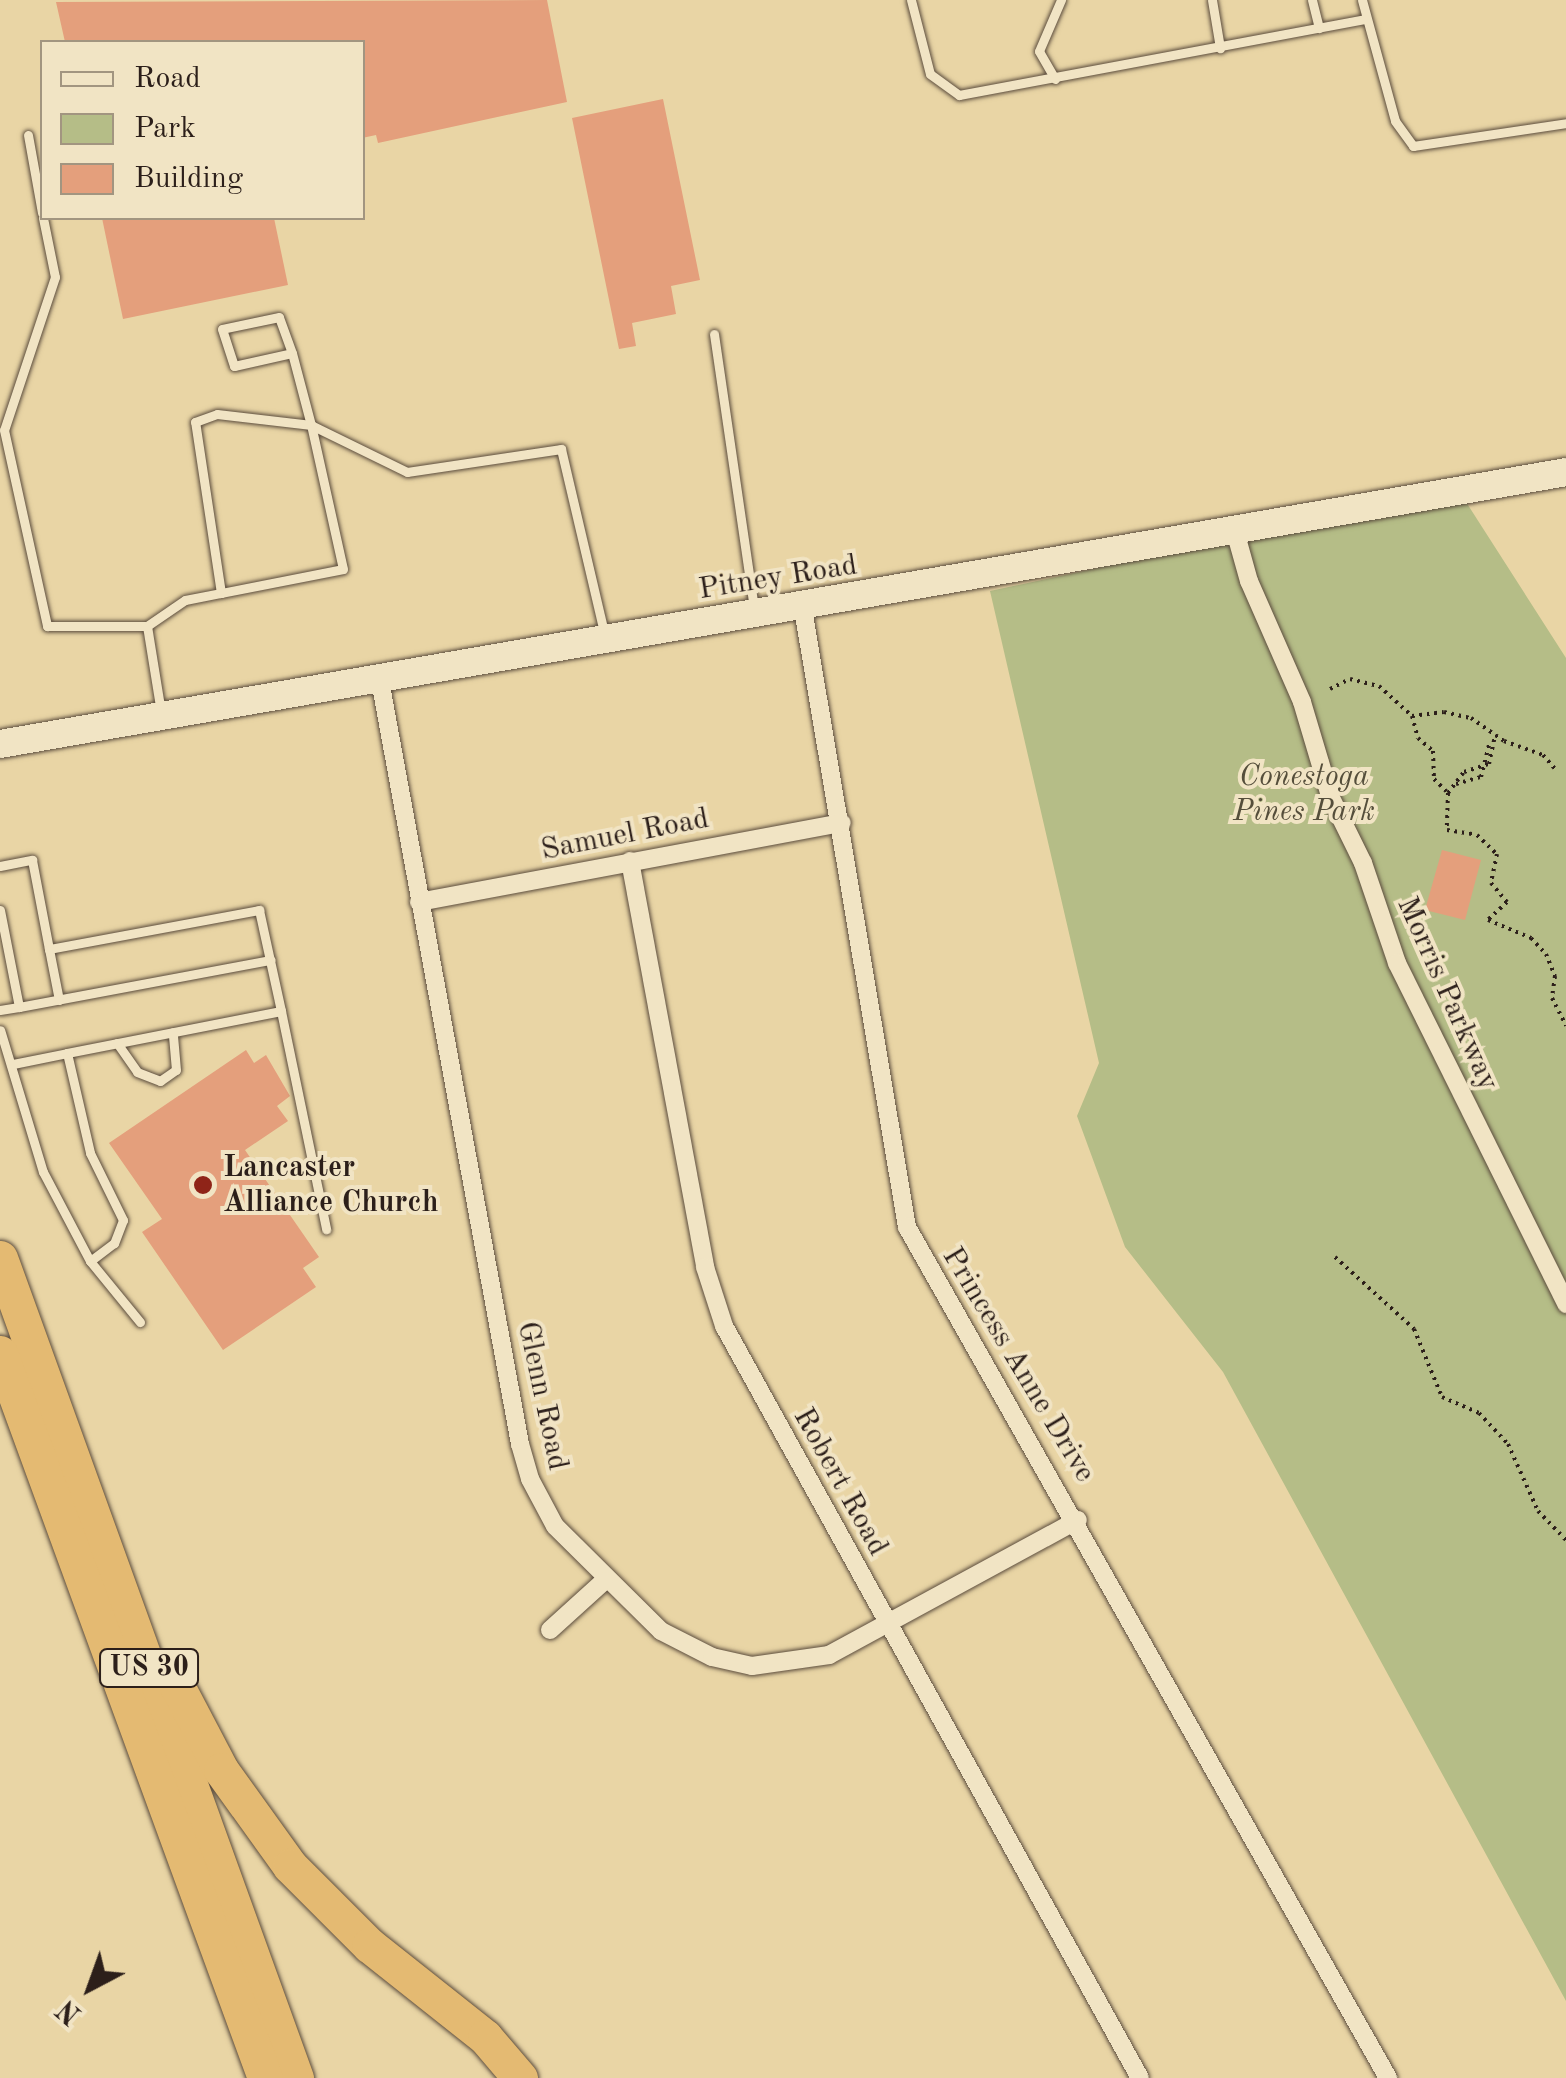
<!DOCTYPE html>
<style>
body{margin:0}
#map{position:relative;width:1566px;height:2078px;overflow:hidden;background:#e9d5a5;font-family:"Old Standard TT",serif}
div>[style]{position:absolute}
.green>*{inset:0;background:#b5bd87}
.building>*{inset:0;background:#e49f7c}
.path>*{height:4px;margin-top:-2px;transform-origin:0;background:repeating-linear-gradient(90deg,#2c1f1a 0 2.5px,transparent 0 7.5px)}
.roads{filter:drop-shadow(0 0 2px #5b4c3d) drop-shadow(0 0 2px #5b4c3d)}
.lane>*{height:9px;margin:-4.5px;padding:0 4.5px;transform-origin:4.5px;border-radius:4.5px;background:#f1e4c4}
.street>*{height:18px;margin:-9px;padding:0 9px;transform-origin:9px;border-radius:9px;background:#f1e4c4}
.secondary>*{height:28px;margin:-14px;padding:0 14px;transform-origin:14px;border-radius:14px;background:#f1e4c4}
.highway>*{height:35px;margin:-17.5px;padding:0 17.5px;transform-origin:17.5px;border-radius:17.5px;background:#e4ba72}
.dots>*{width:28px;height:28px;translate:-50% -50%;box-sizing:border-box;border:5px solid #f1e4c4;border-radius:50%}
span{translate:-50% -50%;white-space:nowrap;text-align:center;line-height:1.15;-webkit-text-stroke:8px #f1e4c4;paint-order:stroke}
.shield-label span{padding:2px 8px;background:#f1e4c4;border:2px solid;border-radius:8px;-webkit-text-stroke-width:0}
.shield-label{font-size:28px;color:#2c1f1a;font-weight:700}
.street-label{font-size:30px;color:#2c1f1a}
.park-label{font-size:30px;color:#554e3b;font-style:italic}
.poi-label{font-size:30px;color:#2c1f1a;font-weight:700}
.left{translate:0 -50%;text-align:left}
.legend{position:absolute;left:40px;top:40px;width:325px;height:180px;box-sizing:border-box;background:#f1e4c4;border:2px solid #a29580;margin:0;padding:12px 18px;list-style:none;font-size:30px;color:#2c1f1a}
.legend li{display:flex;align-items:center;gap:20px;height:50px}
.legend b{width:50px;border:2px solid #a29580}
.north{position:absolute;left:40px;top:1938px;width:100px;height:100px;-webkit-text-stroke:8px #f1e4c4;paint-order:stroke;rotate:221deg;font-size:28px;font-weight:700;line-height:40px;text-align:center;color:#2c1f1a}
.north::after{content:'';display:block;margin:auto;width:35px;height:45px;background:#2c1f1a;clip-path:polygon(50% 0,100% 100%,50% 72%,0 100%)}
</style>
<div id="map">
<div class="green">
<div style="clip-path:polygon(1459px 491px,1566px 658px,1566px 2001px,1223px 1372px,1125px 1247px,1077px 1116px,1099px 1063px,990px 591px)"></div>
</div>
<div class="building">
<div style="clip-path:polygon(547px 0,567px 102px,378px 143px,376px 135px,362px 138px,362px 42px,65px 42px,56px 2px)"></div>
<div style="clip-path:polygon(663px 99px,700px 280px,671px 286px,676px 314px,632px 323px,636px 346px,619px 349px,572px 118px)"></div>
<div style="clip-path:polygon(102px 218px,274px 218px,288px 285px,123px 319px)"></div>
<div style="clip-path:polygon(1442px 850px,1481px 860px,1465px 920px,1425px 910px)"></div>
<div style="clip-path:polygon(246px 1050px,254px 1063px,266px 1055px,290px 1096px,277px 1106px,288px 1121px,245px 1150px,319px 1257px,303px 1268px,316px 1287px,223px 1350px,142px 1232px,162px 1219px,109px 1143px)"></div>
</div>
<div class="path">
<div style="left:1330px;top:689px;width:22px;rotate:-27deg"></div>
<div style="left:1350px;top:679px;width:30px;rotate:14deg"></div>
<div style="left:1379px;top:686px;width:45px;rotate:42.3deg"></div>
<div style="left:1412px;top:716px;width:32px;rotate:-7deg"></div>
<div style="left:1444px;top:712px;width:28px;rotate:13deg"></div>
<div style="left:1471px;top:718px;width:40px;rotate:34.9deg"></div>
<div style="left:1504px;top:741px;width:41px;rotate:19.7deg"></div>
<div style="left:1543px;top:755px;width:18px;rotate:49deg"></div>
<div style="left:1412px;top:716px;width:23px;rotate:75deg"></div>
<div style="left:1418px;top:738px;width:20px;rotate:41deg"></div>
<div style="left:1433px;top:751px;width:28px;rotate:88deg"></div>
<div style="left:1434px;top:779px;width:20px;rotate:45deg"></div>
<div style="left:1448px;top:793px;width:37px;rotate:92deg"></div>
<div style="left:1447px;top:830px;width:30px;rotate:9deg"></div>
<div style="left:1477px;top:835px;width:28px;rotate:44deg"></div>
<div style="left:1497px;top:854px;width:30px;rotate:102deg"></div>
<div style="left:1491px;top:883px;width:25px;rotate:50deg"></div>
<div style="left:1507px;top:902px;width:26px;rotate:137deg"></div>
<div style="left:1488px;top:920px;width:47px;rotate:22.7deg"></div>
<div style="left:1531px;top:938px;width:22px;rotate:47deg"></div>
<div style="left:1546px;top:954px;width:24px;rotate:68deg"></div>
<div style="left:1555px;top:976px;width:22px;rotate:98deg"></div>
<div style="left:1552px;top:998px;width:31px;rotate:63deg"></div>
<div style="left:1456px;top:784px;width:26px;rotate:-16deg"></div>
<div style="left:1481px;top:777px;width:36px;rotate:-76deg"></div>
<div style="left:1448px;top:793px;width:26px;rotate:-53deg"></div>
<div style="left:1464px;top:772px;width:26px;rotate:-18deg"></div>
<div style="left:1489px;top:764px;width:30px;rotate:-78deg"></div>
<div style="left:1335px;top:1257px;width:107px;rotate:42.3deg"></div>
<div style="left:1414px;top:1329px;width:74px;rotate:67.6deg"></div>
<div style="left:1442px;top:1397px;width:40px;rotate:23.4deg"></div>
<div style="left:1479px;top:1413px;width:42px;rotate:46.9deg"></div>
<div style="left:1508px;top:1444px;width:73px;rotate:65.9deg"></div>
<div style="left:1538px;top:1511px;width:40px;rotate:46deg"></div>
</div>
<div class="roads">
<div class="lane">
<div style="left:911px;top:0;width:76px;rotate:75.6deg"></div>
<div style="left:930px;top:74px;width:36px;rotate:36deg"></div>
<div style="left:959px;top:95px;width:414px;rotate:-10.6deg"></div>
<div style="left:1212px;top:0;width:49px;rotate:80.5deg"></div>
<div style="left:1312px;top:0;width:29px;rotate:76deg"></div>
<div style="left:1362px;top:0;width:125px;rotate:74.7deg"></div>
<div style="left:1395px;top:121px;width:31px;rotate:54deg"></div>
<div style="left:1413px;top:146px;width:155px;rotate:-8.5deg"></div>
<div style="left:1055px;top:79px;width:32px;rotate:-120deg"></div>
<div style="left:1039px;top:51px;width:56px;rotate:-66.7deg"></div>
<div style="left:28px;top:135px;width:79px;rotate:79.8deg"></div>
<div style="left:43px;top:218px;width:60px;rotate:78.5deg"></div>
<div style="left:55px;top:277px;width:161px;rotate:108.4deg"></div>
<div style="left:4px;top:430px;width:201px;rotate:77.6deg"></div>
<div style="left:47px;top:626px;width:100px"></div>
<div style="left:147px;top:626px;width:46px;rotate:-34.4deg"></div>
<div style="left:185px;top:600px;width:37px;rotate:-11deg"></div>
<div style="left:221px;top:593px;width:173px;rotate:-98.6deg"></div>
<div style="left:195px;top:422px;width:23px;rotate:-20deg"></div>
<div style="left:217px;top:414px;width:95px;rotate:6.7deg"></div>
<div style="left:311px;top:425px;width:107px;rotate:26.1deg"></div>
<div style="left:407px;top:472px;width:156px;rotate:-8.5deg"></div>
<div style="left:561px;top:449px;width:192px;rotate:76.8deg"></div>
<div style="left:714px;top:334px;width:277px;rotate:81.7deg"></div>
<div style="left:221px;top:593px;width:124px;rotate:-11.1deg"></div>
<div style="left:343px;top:569px;width:148px;rotate:-102.5deg"></div>
<div style="left:311px;top:425px;width:74px;rotate:-104.8deg"></div>
<div style="left:292px;top:353px;width:38px;rotate:-110deg"></div>
<div style="left:279px;top:317px;width:58px;rotate:168.1deg"></div>
<div style="left:222px;top:329px;width:39px;rotate:72deg"></div>
<div style="left:234px;top:366px;width:59px;rotate:-12.6deg"></div>
<div style="left:147px;top:626px;width:87px;rotate:80.8deg"></div>
<div style="left:0;top:866px;width:33px;rotate:-11deg"></div>
<div style="left:32px;top:860px;width:91px;rotate:79.2deg"></div>
<div style="left:49px;top:949px;width:214px;rotate:-10.5deg"></div>
<div style="left:259px;top:910px;width:103px;rotate:77.7deg"></div>
<div style="left:281px;top:1011px;width:218px;rotate:168.9deg"></div>
<div style="left:67px;top:1053px;width:103px;rotate:77deg"></div>
<div style="left:90px;top:1153px;width:75px;rotate:63.8deg"></div>
<div style="left:123px;top:1220px;width:25px;rotate:111deg"></div>
<div style="left:114px;top:1243px;width:30px;rotate:143deg"></div>
<div style="left:90px;top:1261px;width:101px;rotate:-117.8deg"></div>
<div style="left:43px;top:1172px;width:148px;rotate:-106.8deg"></div>
<div style="left:0;top:910px;width:99px;rotate:78.9deg"></div>
<div style="left:19px;top:1007px;width:256px;rotate:-10.6deg"></div>
<div style="left:49px;top:949px;width:52px;rotate:78.9deg"></div>
<div style="left:0;top:1010px;width:19px;rotate:-9deg"></div>
<div style="left:281px;top:1011px;width:223px;rotate:78.3deg"></div>
<div style="left:117px;top:1043px;width:35px;rotate:55deg"></div>
<div style="left:137px;top:1072px;width:25px;rotate:21deg"></div>
<div style="left:160px;top:1081px;width:19px;rotate:-35deg"></div>
<div style="left:176px;top:1070px;width:38px;rotate:-95deg"></div>
<div style="left:13px;top:1064px;width:55px;rotate:-11.5deg"></div>
<div style="left:90px;top:1261px;width:79px;rotate:50.7deg"></div>
</div>
<div class="street">
<div style="left:1235px;top:531px;width:52px;rotate:74.4deg"></div>
<div style="left:1249px;top:581px;width:132px;rotate:66.3deg"></div>
<div style="left:1302px;top:702px;width:98px;rotate:73.4deg"></div>
<div style="left:1330px;top:796px;width:75px;rotate:63.8deg"></div>
<div style="left:1363px;top:863px;width:106px;rotate:71.2deg"></div>
<div style="left:1397px;top:963px;width:381px;rotate:63.6deg"></div>
<div style="left:803px;top:609px;width:627px;rotate:80.45deg"></div>
<div style="left:907px;top:1227px;width:978px;rotate:60.52deg"></div>
<div style="left:379px;top:675px;width:782px;rotate:79.61deg"></div>
<div style="left:520px;top:1444px;width:36px;rotate:74deg"></div>
<div style="left:530px;top:1479px;width:53px;rotate:62deg"></div>
<div style="left:555px;top:1526px;width:149px;rotate:44.7deg"></div>
<div style="left:661px;top:1631px;width:57px;rotate:27deg"></div>
<div style="left:712px;top:1657px;width:41px;rotate:12.7deg"></div>
<div style="left:752px;top:1666px;width:78px;rotate:-8.1deg"></div>
<div style="left:829px;top:1655px;width:283px;rotate:-28.5deg"></div>
<div style="left:630px;top:861px;width:413px;rotate:79.5deg"></div>
<div style="left:705px;top:1267px;width:62px;rotate:72.1deg"></div>
<div style="left:724px;top:1326px;width:859px;rotate:61.05deg"></div>
<div style="left:419px;top:902px;width:430px;rotate:-10.6deg"></div>
<div style="left:550px;top:1630px;width:73px;rotate:-42.2deg"></div>
</div>
<div class="secondary">
<div style="left:0;top:744px;width:1589px;rotate:-9.85deg"></div>
</div>
<div class="highway">
<div style="left:0;top:1258px;width:872px;rotate:70.15deg"></div>
<div style="left:0;top:1353px;width:772px;rotate:69.92deg"></div>
<div style="left:174px;top:1680px;width:102px;rotate:62.4deg"></div>
<div style="left:221px;top:1770px;width:118px;rotate:54.3deg"></div>
<div style="left:290px;top:1866px;width:112px;rotate:45deg"></div>
<div style="left:369px;top:1945px;width:148px;rotate:38.4deg"></div>
<div style="left:485px;top:2037px;width:54px;rotate:49.5deg"></div>
</div>
</div>
<div class="dots">
<div style="left:203px;top:1185px;background:#8f2418"></div>
</div>
<div class="shield-label">
<span style="left:149px;top:1668px">US 30</span>
</div>
<div class="street-label">
<span style="left:778px;top:578px;rotate:-9deg">Pitney Road</span>
<span style="left:625px;top:835px;rotate:-11deg">Samuel Road</span>
<span style="left:1447px;top:994px;rotate:66deg">Morris Parkway</span>
<span style="left:1018px;top:1365px;rotate:59deg">Princess Anne Drive</span>
<span style="left:542px;top:1396px;rotate:78deg">Glenn Road</span>
<span style="left:840px;top:1482px;rotate:61deg">Robert Road</span>
</div>
<div class="park-label">
<span style="left:1304px;top:794px">Conestoga<br>Pines Park</span>
</div>
<div class="poi-label">
<span class="left" style="left:223px;top:1185px">Lancaster<br>Alliance Church</span>
</div>
<ul class="legend">
<li><b style="height:12px;background:#f1e4c4"></b>Road</li>
<li><b style="height:28px;background:#b5bd87"></b>Park</li>
<li><b style="height:28px;background:#e49f7c"></b>Building</li>
</ul>
<div class="north">N</div>
</div>
